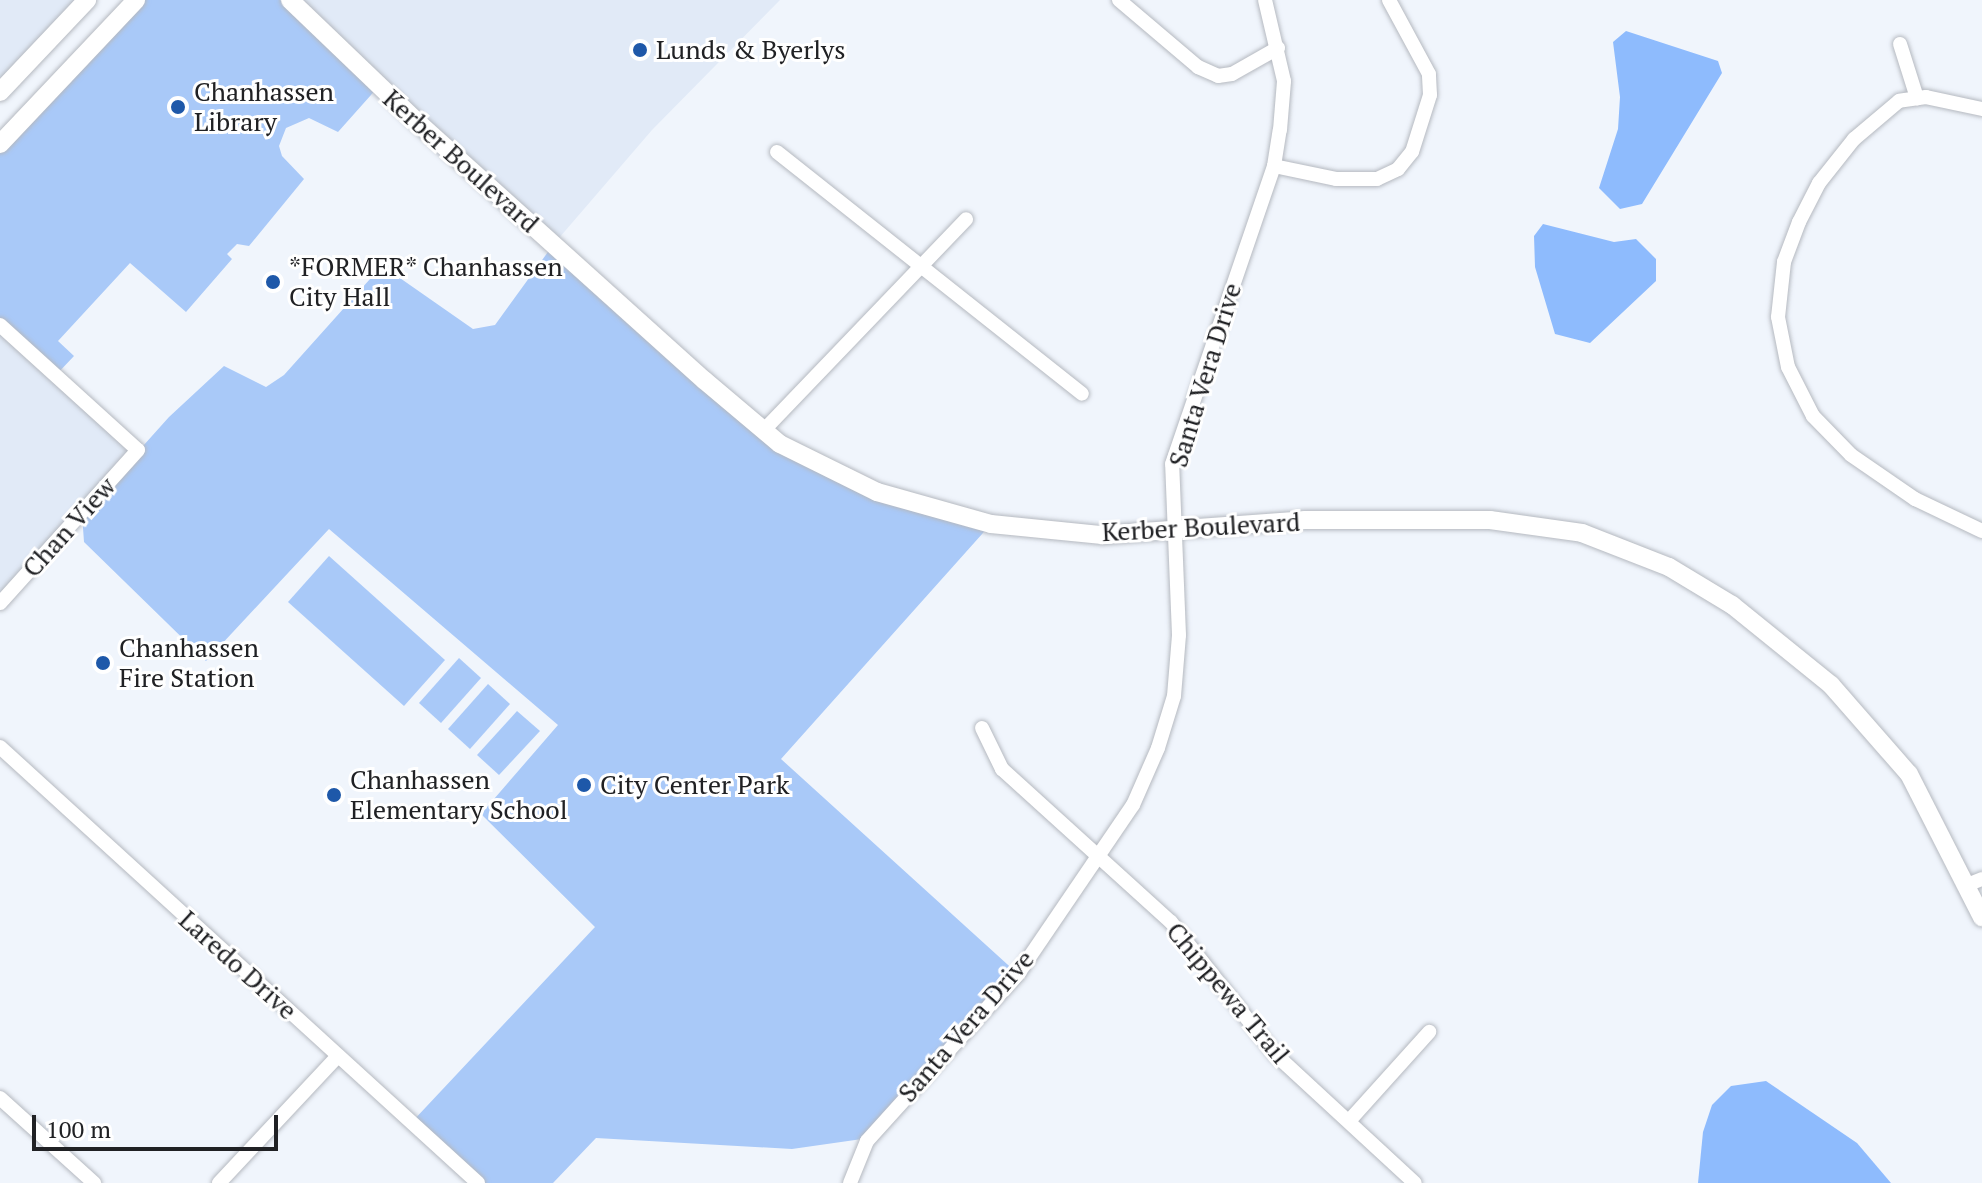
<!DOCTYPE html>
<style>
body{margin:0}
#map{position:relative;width:1982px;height:1183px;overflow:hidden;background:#f0f5fc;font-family:"PT Serif",serif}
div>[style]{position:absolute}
.built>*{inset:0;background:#e1eaf7}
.green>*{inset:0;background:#a9c9f8}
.water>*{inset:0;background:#8ebbfd}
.roads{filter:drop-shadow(0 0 2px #b5b9c0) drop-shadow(0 0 2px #b5b9c0)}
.minor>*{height:14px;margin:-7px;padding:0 7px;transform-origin:7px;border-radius:7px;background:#fff}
.tertiary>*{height:18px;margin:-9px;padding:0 9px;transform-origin:9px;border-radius:9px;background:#fff}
.dots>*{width:22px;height:22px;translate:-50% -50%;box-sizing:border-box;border:4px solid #fff;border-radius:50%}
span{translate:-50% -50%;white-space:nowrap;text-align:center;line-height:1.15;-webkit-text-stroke:6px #fff;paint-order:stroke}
.poi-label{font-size:26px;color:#202124}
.left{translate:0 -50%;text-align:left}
.street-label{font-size:26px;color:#202124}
.scale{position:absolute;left:32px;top:1115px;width:246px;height:36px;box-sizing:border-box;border:4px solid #202124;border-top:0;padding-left:10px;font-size:24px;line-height:28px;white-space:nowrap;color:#202124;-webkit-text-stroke:6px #fff;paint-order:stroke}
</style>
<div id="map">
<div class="built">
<div style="clip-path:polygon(0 0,87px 0,0 93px)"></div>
<div style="clip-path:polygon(290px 0,780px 0,652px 130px,553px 245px)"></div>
<div style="clip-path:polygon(0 323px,138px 450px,0 601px)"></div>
</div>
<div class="green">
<div style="clip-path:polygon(135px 0,290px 0,379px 86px,338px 132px,309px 118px,286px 128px,279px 146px,282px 156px,304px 179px,249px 246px,237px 244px,227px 254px,232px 259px,186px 312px,130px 263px,58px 341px,74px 356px,56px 375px,0 324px,0 142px)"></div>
<div style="clip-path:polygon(553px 245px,764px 430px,877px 492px,991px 524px,781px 759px,1018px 974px,869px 1138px,792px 1149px,596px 1138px,553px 1183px,478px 1183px,411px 1123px,595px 927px,481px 814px,558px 725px,329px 529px,206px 661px,84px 542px,82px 514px,169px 417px,224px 366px,266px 387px,284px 375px,370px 279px,387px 269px,473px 329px,495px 325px)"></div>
<div style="clip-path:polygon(329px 556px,445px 660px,404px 706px,288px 602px)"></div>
<div style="clip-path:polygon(459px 658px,481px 678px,441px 723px,419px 703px)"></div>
<div style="clip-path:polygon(488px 684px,510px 704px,470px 749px,448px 729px)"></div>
<div style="clip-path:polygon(517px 711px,540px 731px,499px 775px,477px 755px)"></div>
</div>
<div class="water">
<div style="clip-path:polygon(1626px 31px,1718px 61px,1722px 73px,1642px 204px,1620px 209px,1599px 188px,1618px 129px,1620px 97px,1613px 42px)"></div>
<div style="clip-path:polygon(1543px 224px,1614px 242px,1636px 239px,1656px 259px,1656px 281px,1590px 343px,1555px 334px,1535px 267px,1534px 236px)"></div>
<div style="clip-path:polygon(1766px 1081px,1857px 1143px,1891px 1183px,1698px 1183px,1703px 1132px,1712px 1105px,1731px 1086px)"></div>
</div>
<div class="roads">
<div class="minor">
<div style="left:1119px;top:0;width:104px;rotate:40.3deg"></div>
<div style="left:1198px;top:67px;width:22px;rotate:24deg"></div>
<div style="left:1218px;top:76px;width:14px;rotate:-8deg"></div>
<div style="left:1232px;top:74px;width:53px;rotate:-29.5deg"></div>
<div style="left:1900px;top:44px;width:57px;rotate:72.5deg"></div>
<div style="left:1982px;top:109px;width:57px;rotate:-167.9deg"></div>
<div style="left:1926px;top:97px;width:27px;rotate:172deg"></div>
<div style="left:1899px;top:101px;width:59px;rotate:139.8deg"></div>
<div style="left:1854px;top:139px;width:56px;rotate:128.5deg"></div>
<div style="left:1819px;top:183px;width:44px;rotate:117.1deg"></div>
<div style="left:1799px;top:222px;width:43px;rotate:110.6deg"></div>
<div style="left:1784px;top:262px;width:55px;rotate:96.2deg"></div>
<div style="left:1778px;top:317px;width:51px;rotate:78.7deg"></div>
<div style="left:1788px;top:367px;width:55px;rotate:63deg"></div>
<div style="left:1813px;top:416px;width:54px;rotate:45.7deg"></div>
<div style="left:1851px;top:455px;width:78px;rotate:34.5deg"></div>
<div style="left:1915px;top:499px;width:74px;rotate:25.5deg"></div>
<div style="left:777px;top:152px;width:389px;rotate:38.4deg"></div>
<div style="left:1274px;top:166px;width:63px;rotate:11.8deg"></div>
<div style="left:1336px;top:179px;width:41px"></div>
<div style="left:1377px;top:179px;width:23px;rotate:-25deg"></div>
<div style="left:1398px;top:169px;width:22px;rotate:-51deg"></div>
<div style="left:1412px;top:152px;width:60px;rotate:-72.5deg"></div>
<div style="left:1430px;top:95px;width:21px;rotate:-93deg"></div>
<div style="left:1429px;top:74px;width:84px;rotate:-118.4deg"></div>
<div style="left:0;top:325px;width:186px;rotate:42.2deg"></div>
<div style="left:138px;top:450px;width:206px;rotate:132deg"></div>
<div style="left:764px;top:430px;width:292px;rotate:-46.2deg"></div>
<div style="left:982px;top:728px;width:46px;rotate:64deg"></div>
<div style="left:1002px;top:769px;width:228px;rotate:42.2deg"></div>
<div style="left:1171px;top:922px;width:168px;rotate:51.8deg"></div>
<div style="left:1275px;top:1054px;width:190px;rotate:42.7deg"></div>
<div style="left:0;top:747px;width:647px;rotate:42.37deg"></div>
<div style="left:1967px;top:885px;width:16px;rotate:-22deg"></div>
<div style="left:0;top:1098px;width:127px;rotate:42.1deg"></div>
<div style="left:1349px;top:1121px;width:120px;rotate:-48deg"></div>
<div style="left:219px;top:1183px;width:174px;rotate:-46.9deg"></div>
<div style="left:850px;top:1183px;width:45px;rotate:-68deg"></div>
<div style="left:867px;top:1141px;width:225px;rotate:-47.9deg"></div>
<div style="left:1018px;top:974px;width:204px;rotate:-55.8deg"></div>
<div style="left:1133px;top:805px;width:62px;rotate:-66.3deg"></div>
<div style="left:1158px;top:748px;width:54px;rotate:-72.9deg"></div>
<div style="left:1174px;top:696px;width:61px;rotate:-85.3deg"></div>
<div style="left:1179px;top:635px;width:171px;rotate:-92.3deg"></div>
<div style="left:1172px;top:464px;width:315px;rotate:-71.1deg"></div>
<div style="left:1274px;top:166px;width:36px;rotate:-81deg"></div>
<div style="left:1280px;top:130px;width:49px;rotate:-85.3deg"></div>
<div style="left:1284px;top:81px;width:83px;rotate:-103.2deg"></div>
</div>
<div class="tertiary">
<div style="left:290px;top:0;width:172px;rotate:43.8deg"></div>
<div style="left:414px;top:119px;width:390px;rotate:42deg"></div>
<div style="left:704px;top:380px;width:99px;rotate:40.1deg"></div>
<div style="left:780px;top:444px;width:108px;rotate:26.3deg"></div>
<div style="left:877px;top:492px;width:118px;rotate:15.7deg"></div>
<div style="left:991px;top:524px;width:112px;rotate:5.7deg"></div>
<div style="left:1102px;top:535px;width:203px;rotate:-4.2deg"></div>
<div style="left:1304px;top:520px;width:186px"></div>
<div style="left:1490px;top:520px;width:93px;rotate:8deg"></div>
<div style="left:1582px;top:533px;width:93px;rotate:21.3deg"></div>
<div style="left:1669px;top:567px;width:74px;rotate:31.1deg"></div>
<div style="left:1732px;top:605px;width:127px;rotate:38.9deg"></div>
<div style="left:1831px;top:685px;width:118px;rotate:48.8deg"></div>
<div style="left:1909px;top:774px;width:161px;rotate:63deg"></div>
<div style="left:0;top:92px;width:127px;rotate:-46.6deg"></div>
<div style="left:0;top:144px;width:198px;rotate:-46.6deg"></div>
</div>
</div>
<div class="dots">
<div style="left:640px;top:50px;background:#1e58a9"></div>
<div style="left:178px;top:107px;background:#1e58a9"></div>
<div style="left:273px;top:282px;background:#1e58a9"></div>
<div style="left:103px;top:663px;background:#1e58a9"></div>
<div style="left:584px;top:785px;background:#1e58a9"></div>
<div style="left:334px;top:795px;background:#1e58a9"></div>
</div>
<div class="poi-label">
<span class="left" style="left:656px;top:50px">Lunds &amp; Byerlys</span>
<span class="left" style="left:194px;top:107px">Chanhassen<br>Library</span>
<span class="left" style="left:289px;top:282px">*FORMER* Chanhassen<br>City Hall</span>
<span class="left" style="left:119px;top:663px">Chanhassen<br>Fire Station</span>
<span class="left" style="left:350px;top:795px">Chanhassen<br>Elementary School</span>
<span class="left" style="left:600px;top:785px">City Center Park</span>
</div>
<div class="street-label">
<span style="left:461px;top:161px;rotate:42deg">Kerber Boulevard</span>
<span style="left:1205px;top:375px;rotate:-73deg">Santa Vera Drive</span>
<span style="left:69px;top:527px;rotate:-48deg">Chan View</span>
<span style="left:1201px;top:527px;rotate:-3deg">Kerber Boulevard</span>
<span style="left:238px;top:965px;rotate:42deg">Laredo Drive</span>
<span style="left:1228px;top:993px;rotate:50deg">Chippewa Trail</span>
<span style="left:966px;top:1026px;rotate:-49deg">Santa Vera Drive</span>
</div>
<div class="scale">100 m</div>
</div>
